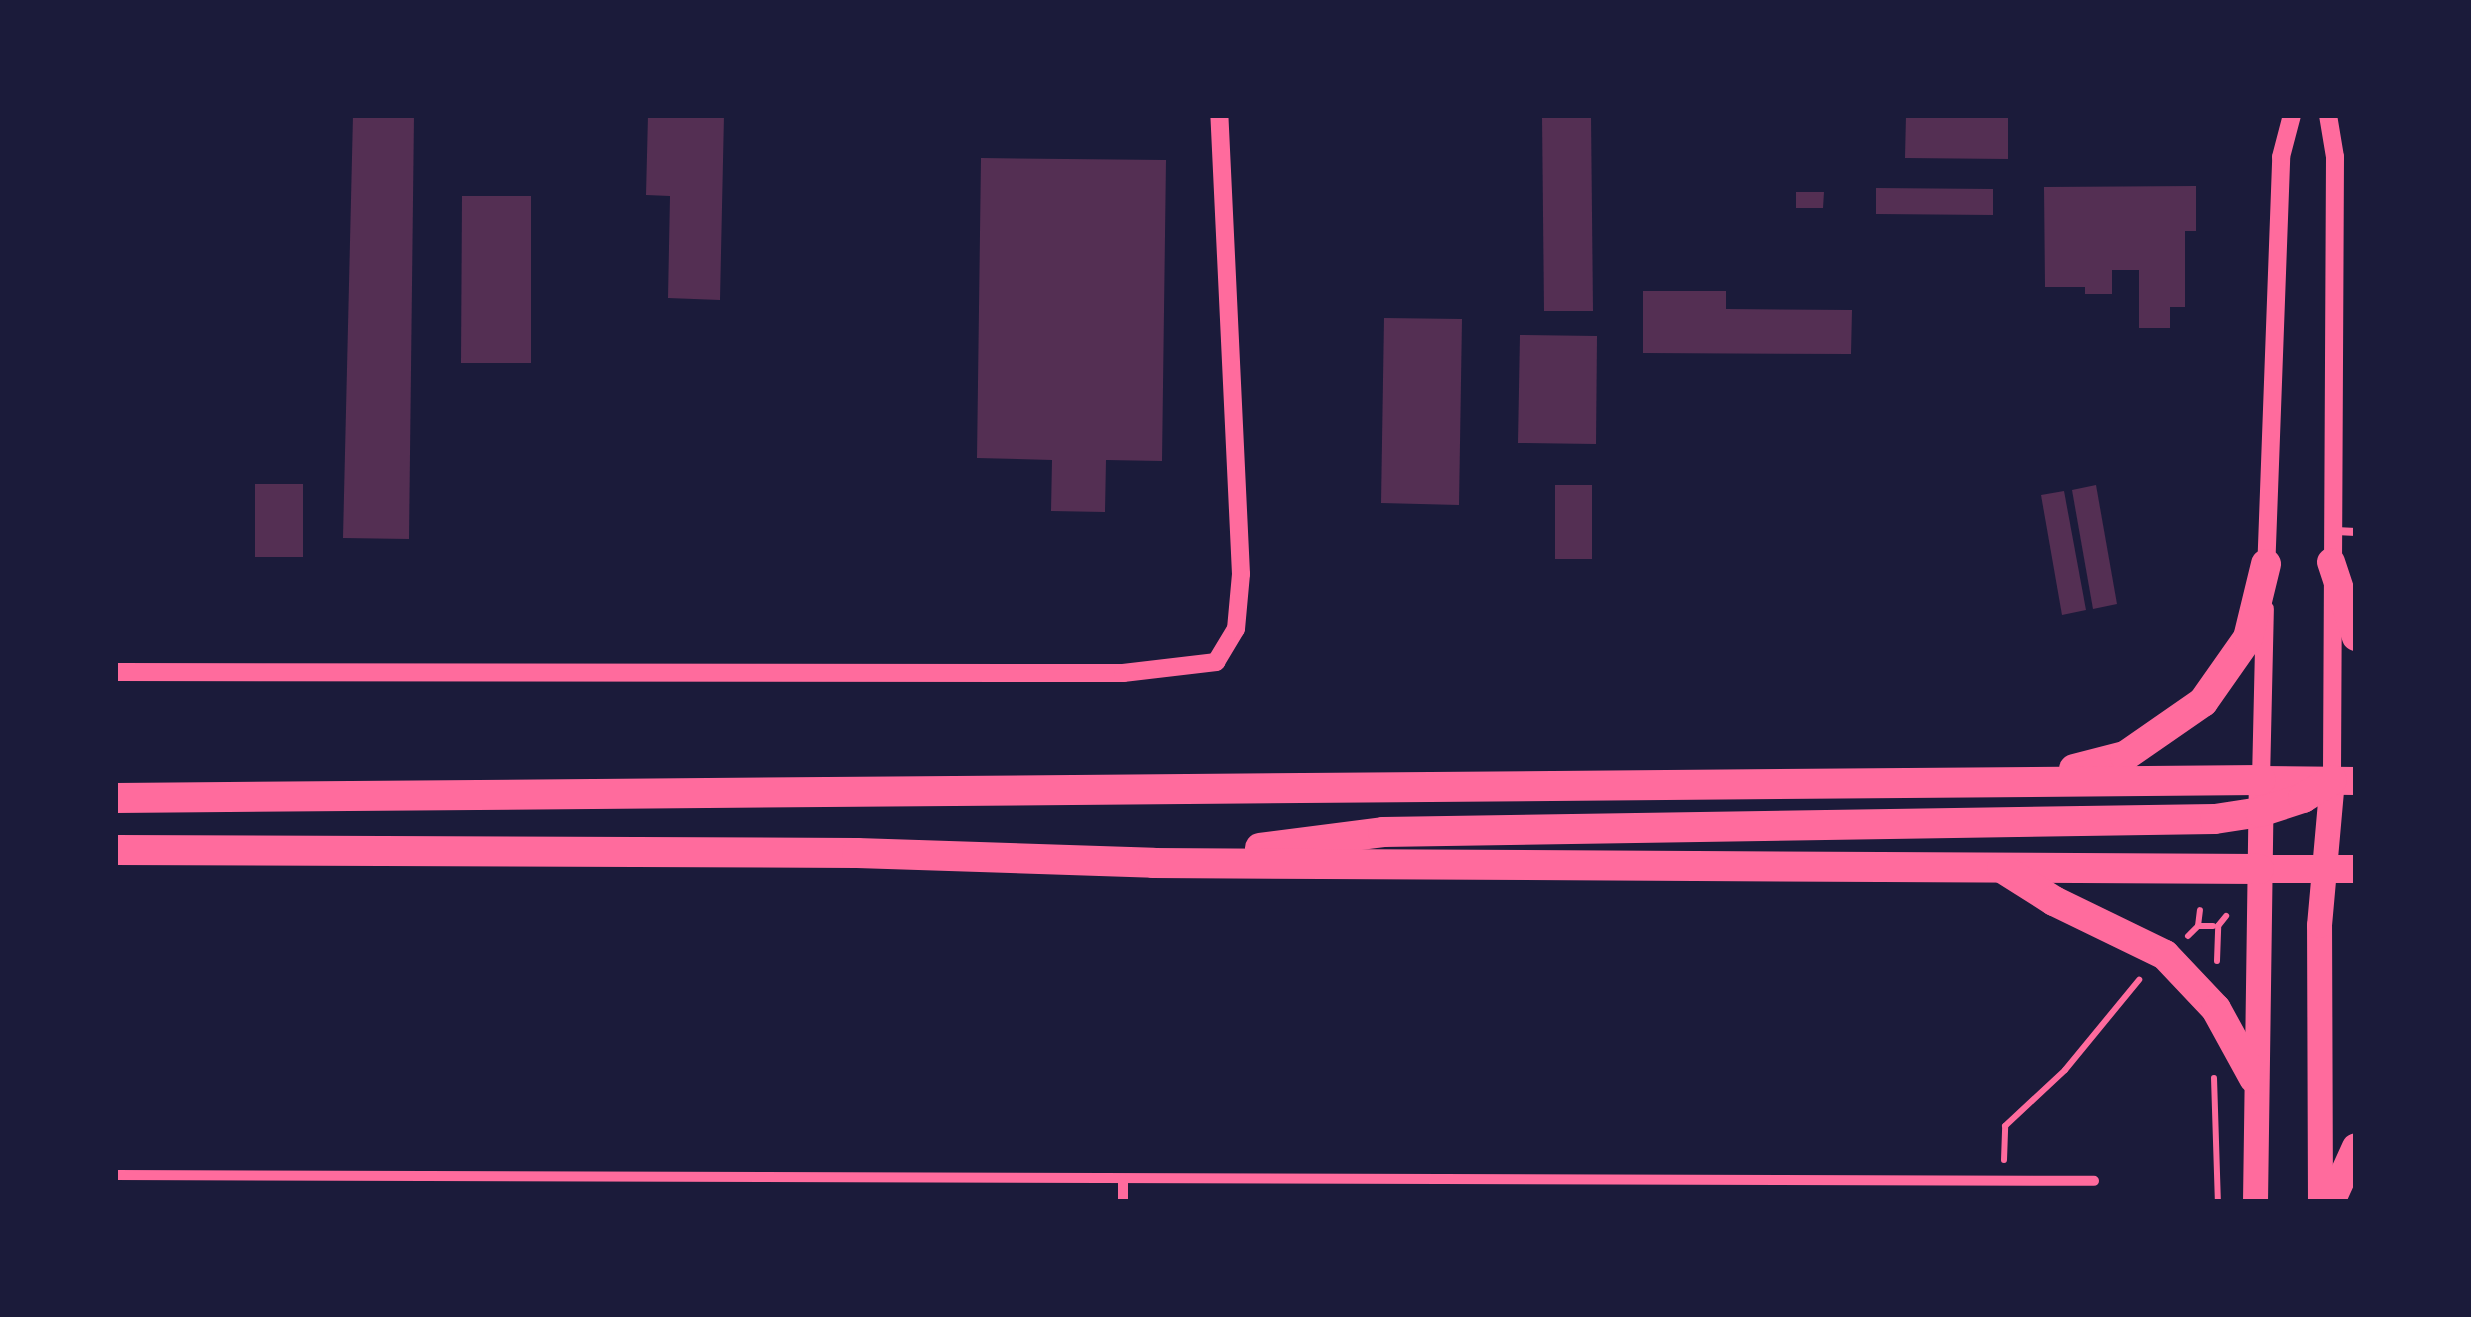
<!DOCTYPE html>
<style>
body{margin:0}
#map{position:relative;width:2471px;height:1317px;overflow:hidden;background:#1b1b3a;font-family:"Exo 2",sans-serif}
div>[style]{position:absolute}
.building>*{inset:0;background:#542f53}
.path>*{height:6px;margin:-3px;padding:0 3px;transform-origin:3px;border-radius:3px;background:#ff6b9d}
.service>*{height:8px;margin:-4px;padding:0 4px;transform-origin:4px;border-radius:4px;background:#ff6b9d}
.minor>*{height:10px;margin:-5px;padding:0 5px;transform-origin:5px;border-radius:5px;background:#ff6b9d}
.tertiary>*{height:18px;margin:-9px;padding:0 9px;transform-origin:9px;border-radius:9px;background:#ff6b9d}
.primary>*{height:25px;margin:-12.5px;padding:0 12.5px;transform-origin:12.5px;border-radius:12.5px;background:#ff6b9d}
.trunk>*{height:28px;margin:-14px;padding:0 14px;transform-origin:14px;border-radius:14px;background:#ff6b9d}
.motorway>*{height:30px;margin:-15px;padding:0 15px;transform-origin:15px;border-radius:15px;background:#ff6b9d}
span{translate:-50% -50%;white-space:nowrap;text-align:center;line-height:1.15;-webkit-text-stroke:9px #1b1b3a;paint-order:stroke}
.frame{position:absolute;inset:0;border:118px solid #1b1b3a;pointer-events:none}
</style>
<div id="map">
<div class="building">
<div style="clip-path:polygon(353px 115px,414px 115px,409px 539px,343px 538px)"></div>
<div style="clip-path:polygon(648px 115px,724px 115px,720px 300px,668px 298px,670px 196px,646px 195px)"></div>
<div style="clip-path:polygon(1906px 115px,2008px 115px,2008px 159px,1905px 158px)"></div>
<div style="clip-path:polygon(1542px 116px,1591px 116px,1593px 311px,1544px 311px)"></div>
<div style="clip-path:polygon(981px 158px,1166px 160px,1162px 461px,1106px 460px,1105px 512px,1051px 511px,1052px 460px,977px 458px)"></div>
<div style="clip-path:polygon(2196px 186px,2196px 231px,2185px 231px,2185px 307px,2170px 307px,2170px 328px,2139px 328px,2139px 270px,2112px 270px,2112px 294px,2085px 294px,2085px 287px,2045px 287px,2044px 187px)"></div>
<div style="clip-path:polygon(1876px 188px,1993px 189px,1993px 215px,1876px 214px)"></div>
<div style="clip-path:polygon(1796px 192px,1824px 192px,1823px 208px,1796px 208px)"></div>
<div style="clip-path:polygon(462px 196px,531px 196px,531px 363px,461px 363px)"></div>
<div style="clip-path:polygon(1643px 291px,1726px 291px,1726px 309px,1852px 310px,1851px 354px,1643px 353px)"></div>
<div style="clip-path:polygon(1384px 318px,1462px 319px,1459px 505px,1381px 503px)"></div>
<div style="clip-path:polygon(1520px 335px,1597px 336px,1596px 444px,1518px 443px)"></div>
<div style="clip-path:polygon(255px 484px,303px 484px,303px 557px,255px 557px)"></div>
<div style="clip-path:polygon(1555px 485px,1592px 485px,1592px 559px,1555px 559px)"></div>
<div style="clip-path:polygon(2096px 485px,2117px 604px,2093px 609px,2072px 490px)"></div>
<div style="clip-path:polygon(2064px 491px,2086px 610px,2062px 615px,2041px 495px)"></div>
</div>
<div class="path">
<div style="left:2198px;top:926px;width:16px;rotate:-83deg"></div>
<div style="left:2188px;top:936px;width:14px;rotate:-45deg"></div>
<div style="left:2198px;top:926px;width:15px"></div>
<div style="left:2217px;top:961px;width:35px;rotate:-88deg"></div>
<div style="left:2218px;top:926px;width:13px;rotate:-51deg"></div>
<div style="left:2214px;top:1078px;width:124px;rotate:88.2deg"></div>
<div style="left:2004px;top:1160px;width:34px;rotate:-88deg"></div>
<div style="left:2005px;top:1126px;width:82px;rotate:-43deg"></div>
<div style="left:2065px;top:1070px;width:117px;rotate:-50.6deg"></div>
</div>
<div class="service">
<div style="left:2336px;top:531px;width:20px;rotate:3deg"></div>
</div>
<div class="minor">
<div style="left:115px;top:1175px;width:1979px;rotate:0.17deg"></div>
<div style="left:1123px;top:1179px;width:23px;rotate:90deg"></div>
</div>
<div class="tertiary">
<div style="left:2328px;top:115px;width:43px;rotate:80.5deg"></div>
<div style="left:2335px;top:157px;width:623px;rotate:90.28deg"></div>
<div style="left:2266px;top:573px;width:416px;rotate:-87.9deg"></div>
<div style="left:2281px;top:157px;width:43px;rotate:-75.3deg"></div>
<div style="left:115px;top:672px;width:1008px;rotate:0.06deg"></div>
<div style="left:1123px;top:673px;width:94px;rotate:-6.7deg"></div>
<div style="left:1216px;top:662px;width:39px;rotate:-59deg"></div>
<div style="left:1236px;top:629px;width:55px;rotate:-84.8deg"></div>
<div style="left:1241px;top:574px;width:460px;rotate:-92.7deg"></div>
<div style="left:2261px;top:780px;width:171px;rotate:-88.7deg"></div>
</div>
<div class="primary">
<div style="left:2255px;top:1202px;width:422px;rotate:-89.2deg"></div>
<div style="left:2320px;top:1202px;width:277px;rotate:-90.2deg"></div>
<div style="left:2319px;top:925px;width:146px;rotate:-84.9deg"></div>
</div>
<div class="trunk">
<div style="left:2331px;top:562px;width:79px;rotate:71.6deg"></div>
<div style="left:2261px;top:780px;width:95px;rotate:0.6deg"></div>
<div style="left:2259px;top:869px;width:97px"></div>
<div style="left:2331px;top:1202px;width:60px;rotate:-65.6deg"></div>
</div>
<div class="motorway">
<div style="left:2074px;top:769px;width:53px;rotate:-14.3deg"></div>
<div style="left:2125px;top:756px;width:95px;rotate:-34.7deg"></div>
<div style="left:2203px;top:702px;width:78px;rotate:-54.9deg"></div>
<div style="left:2248px;top:638px;width:76px;rotate:-76.3deg"></div>
<div style="left:115px;top:798px;width:2146px;rotate:-0.48deg"></div>
<div style="left:1260px;top:848px;width:124px;rotate:-7.4deg"></div>
<div style="left:1383px;top:832px;width:832px;rotate:-0.9deg"></div>
<div style="left:2215px;top:819px;width:46px;rotate:-8.8deg"></div>
<div style="left:2260px;top:812px;width:45px;rotate:-18deg"></div>
<div style="left:2303px;top:798px;width:34px;rotate:-32deg"></div>
<div style="left:115px;top:850px;width:742px;rotate:0.23deg"></div>
<div style="left:857px;top:853px;width:296px;rotate:1.9deg"></div>
<div style="left:1153px;top:863px;width:1106px;rotate:0.31deg"></div>
<div style="left:2002px;top:868px;width:62px;rotate:32.4deg"></div>
<div style="left:2054px;top:901px;width:123px;rotate:25.9deg"></div>
<div style="left:2165px;top:955px;width:74px;rotate:46.6deg"></div>
<div style="left:2216px;top:1009px;width:79px;rotate:61.2deg"></div>
</div>
<div class="frame"></div>
</div>
